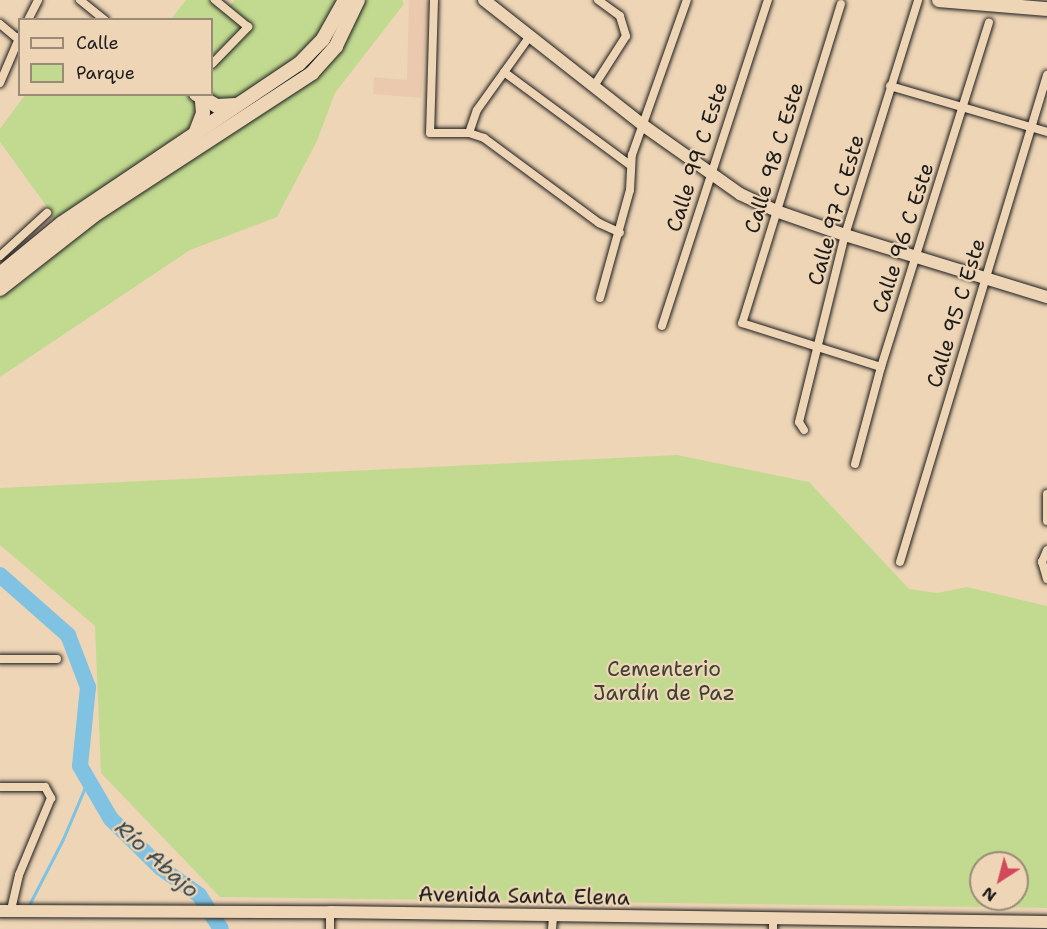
<!DOCTYPE html>
<meta charset="utf-8">
<style>
body{margin:0}
#map{position:relative;width:1047px;height:929px;overflow:hidden;background:#eed5b6;font-family:"Shantell Sans",sans-serif}
div>[style]{position:absolute}
.built>*{inset:0;background:#ebc9af}
.green>*{inset:0;background:#c2da90}
.stream>*{height:3px;margin:-1.5px;padding:0 1.5px;transform-origin:1.5px;border-radius:1.5px;background:#80c2e1}
.river>*{height:16px;margin:-8px;padding:0 8px;transform-origin:8px;border-radius:8px;background:#80c2e1}
.roads{filter:drop-shadow(0 0 2px #1c1c1c) drop-shadow(0 0 2px #1c1c1c)}
.street>*{height:8px;margin:-4px;padding:0 4px;transform-origin:4px;border-radius:4px;background:#eed5b6}
.secondary>*{height:12px;margin:-6px;padding:0 6px;transform-origin:6px;border-radius:6px;background:#eed5b6}
.primary>*{height:14px;margin:-7px;padding:0 7px;transform-origin:7px;border-radius:7px;background:#eed5b6}
span{translate:-50% -50%;white-space:nowrap;text-align:center;line-height:1.15;-webkit-text-stroke:4.5px #eed5b6;paint-order:stroke}
.street-label{font-size:21px;color:#1c1c1c}
.park-label{font-size:21px;color:#3d4233}
.water-label{font-size:22px;color:#35464d;font-style:italic}
.legend{position:absolute;left:18px;top:18px;width:195px;height:78px;box-sizing:border-box;background:#eed5b6;border:2px solid #9a8b78;margin:0;padding:8px 10px;list-style:none;font-size:18px;color:#1c1c1c}
.legend li{display:flex;align-items:center;gap:12px;height:30px}
.legend b{width:30px;border:2px solid #9a8b78}
.north{position:absolute;left:969px;top:851px;width:60px;height:60px;box-sizing:border-box;background:#eed5b6;border:2px solid #9a8b78;border-radius:50%;rotate:216deg;font-size:16px;font-weight:700;line-height:24px;text-align:center;color:#1c1c1c}
.north::after{content:'';display:block;margin:auto;width:21px;height:27px;background:#d1495b;clip-path:polygon(50% 0,100% 100%,50% 72%,0 100%)}
</style>
<div id="map">
<div class="built">
<div style="clip-path:polygon(409px 0,428px 0,421px 98px,373px 94px,374px 77px,407px 80px)"></div>
</div>
<div class="green">
<div style="clip-path:polygon(186px 0,214px 0,230px 5px,235px 0,402px 0,404px 4px,335px 93px,317px 141px,277px 217px,190px 250px,0 377px,0 294px,65px 242px,45px 204px,0 142px,0 129px,25px 95px,212px 94px,212px 20px,171px 19px)"></div>
<div style="clip-path:polygon(evenodd,677px 455px,809px 482px,909px 589px,937px 593px,967px 587px,1047px 606px,1047px 908px,220px 897px,101px 773px,95px 626px,0 545px,0 488px,677px 455px,981px 863px,1017px 863px,1017px 899px,981px 899px,981px 863px)"></div>
</div>
<div class="stream">
<div style="left:30px;top:903px;width:72px;rotate:-62.7deg"></div>
<div style="left:63px;top:839px;width:64px;rotate:-67deg"></div>
</div>
<div class="river">
<div style="left:0;top:575px;width:91px;rotate:41.4deg"></div>
<div style="left:68px;top:635px;width:56px;rotate:69deg"></div>
<div style="left:88px;top:687px;width:79px;rotate:95.8deg"></div>
<div style="left:80px;top:766px;width:61px;rotate:59.7deg"></div>
<div style="left:111px;top:819px;width:70px;rotate:44.4deg"></div>
<div style="left:161px;top:868px;width:47px;rotate:35.4deg"></div>
<div style="left:199px;top:895px;width:40px;rotate:57.1deg"></div>
</div>
<div class="roads">
<div class="street">
<div style="left:80px;top:0;width:32px;rotate:39deg"></div>
<div style="left:434px;top:0;width:133px;rotate:91.7deg"></div>
<div style="left:430px;top:133px;width:39px"></div>
<div style="left:469px;top:133px;width:16px;rotate:18deg"></div>
<div style="left:484px;top:138px;width:143px;rotate:36.5deg"></div>
<div style="left:599px;top:223px;width:23px;rotate:25deg"></div>
<div style="left:841px;top:4px;width:334px;rotate:107.2deg"></div>
<div style="left:742px;top:323px;width:146px;rotate:17.6deg"></div>
<div style="left:28px;top:20px;width:22px;rotate:-63deg"></div>
<div style="left:0;top:24px;width:23px;rotate:40deg"></div>
<div style="left:212px;top:64px;width:52px;rotate:-45.8deg"></div>
<div style="left:248px;top:27px;width:43px;rotate:-140.7deg"></div>
<div style="left:504px;top:72px;width:157px;rotate:36.4deg"></div>
<div style="left:0;top:83px;width:51px;rotate:-66.9deg"></div>
<div style="left:594px;top:86px;width:59px;rotate:-57.4deg"></div>
<div style="left:626px;top:36px;width:21px;rotate:-107deg"></div>
<div style="left:620px;top:16px;width:27px;rotate:-144deg"></div>
<div style="left:890px;top:86px;width:164px;rotate:16.3deg"></div>
<div style="left:469px;top:133px;width:24px;rotate:-71deg"></div>
<div style="left:477px;top:110px;width:91px;rotate:-54.4deg"></div>
<div style="left:0;top:256px;width:64px;rotate:-42.5deg"></div>
<div style="left:600px;top:298px;width:112px;rotate:-74.5deg"></div>
<div style="left:630px;top:190px;width:35px;rotate:-87deg"></div>
<div style="left:632px;top:155px;width:164px;rotate:-70.5deg"></div>
<div style="left:662px;top:326px;width:343px;rotate:-72deg"></div>
<div style="left:804px;top:430px;width:9px;rotate:-122deg"></div>
<div style="left:799px;top:422px;width:193px;rotate:-76.2deg"></div>
<div style="left:845px;top:235px;width:246px;rotate:-72.7deg"></div>
<div style="left:855px;top:464px;width:100px;rotate:-75deg"></div>
<div style="left:881px;top:367px;width:361px;rotate:-72.6deg"></div>
<div style="left:1047px;top:494px;width:27px;rotate:90deg"></div>
<div style="left:900px;top:562px;width:509px;rotate:-73.2deg"></div>
<div style="left:1047px;top:579px;width:18px;rotate:-106deg"></div>
<div style="left:1042px;top:562px;width:13px;rotate:-67deg"></div>
<div style="left:0;top:659px;width:57px"></div>
<div style="left:0;top:787px;width:45px"></div>
<div style="left:45px;top:787px;width:13px;rotate:61deg"></div>
<div style="left:51px;top:798px;width:83px;rotate:112.6deg"></div>
<div style="left:19px;top:875px;width:37px;rotate:103deg"></div>
<div style="left:330px;top:912px;width:17px;rotate:90deg"></div>
<div style="left:773px;top:918px;width:11px;rotate:90deg"></div>
<div style="left:552px;top:929px;width:12px;rotate:-85deg"></div>
</div>
<div class="secondary">
<div style="left:484px;top:0;width:204px;rotate:38.2deg"></div>
<div style="left:644px;top:126px;width:118px;rotate:35.3deg"></div>
<div style="left:740px;top:194px;width:40px;rotate:25deg"></div>
<div style="left:776px;top:211px;width:73px;rotate:19.2deg"></div>
<div style="left:845px;top:235px;width:211px;rotate:17.1deg"></div>
<div style="left:0;top:911px;width:330px;rotate:0.2deg"></div>
<div style="left:330px;top:912px;width:717px;rotate:0.8deg"></div>
</div>
<div class="primary">
<div style="left:939px;top:0;width:108px;rotate:4.8deg"></div>
<div style="left:196px;top:94px;width:24px;rotate:30deg"></div>
<div style="left:217px;top:106px;width:18px;rotate:-3deg"></div>
<div style="left:195px;top:134px;width:22px;rotate:-69deg"></div>
<div style="left:203px;top:113px;width:12px;rotate:-95deg"></div>
<div style="left:0;top:274px;width:80px;rotate:-39.4deg"></div>
<div style="left:62px;top:223px;width:285px;rotate:-33.9deg"></div>
<div style="left:299px;top:64px;width:35px;rotate:-46deg"></div>
<div style="left:323px;top:39px;width:45px;rotate:-60.6deg"></div>
<div style="left:0;top:289px;width:118px;rotate:-38.1deg"></div>
<div style="left:93px;top:216px;width:262px;rotate:-33.1deg"></div>
<div style="left:312px;top:73px;width:36px;rotate:-48deg"></div>
<div style="left:336px;top:46px;width:51px;rotate:-64.4deg"></div>
</div>
</div>
<div class="street-label">
<span style="left:697px;top:157px;rotate:-72deg">Calle 99 C Este</span>
<span style="left:774px;top:158px;rotate:-73deg">Calle 98 C Este</span>
<span style="left:836px;top:210px;rotate:-74deg">Calle 97 C Este</span>
<span style="left:903px;top:238px;rotate:-72deg">Calle 96 C Este</span>
<span style="left:956px;top:313px;rotate:-73deg">Calle 95 C Este</span>
<span style="left:524px;top:896px;rotate:1deg">Avenida Santa Elena</span>
</div>
<div class="park-label">
<span style="left:664px;top:681px">Cementerio<br>Jardín de Paz</span>
</div>
<div class="water-label">
<span style="left:157px;top:859px;rotate:42deg">Río Abajo</span>
</div>
<ul class="legend">
<li><b style="height:8px;background:#eed5b6"></b>Calle</li>
<li><b style="height:16px;background:#c2da90"></b>Parque</li>
</ul>
<div class="north">N</div>
</div>
